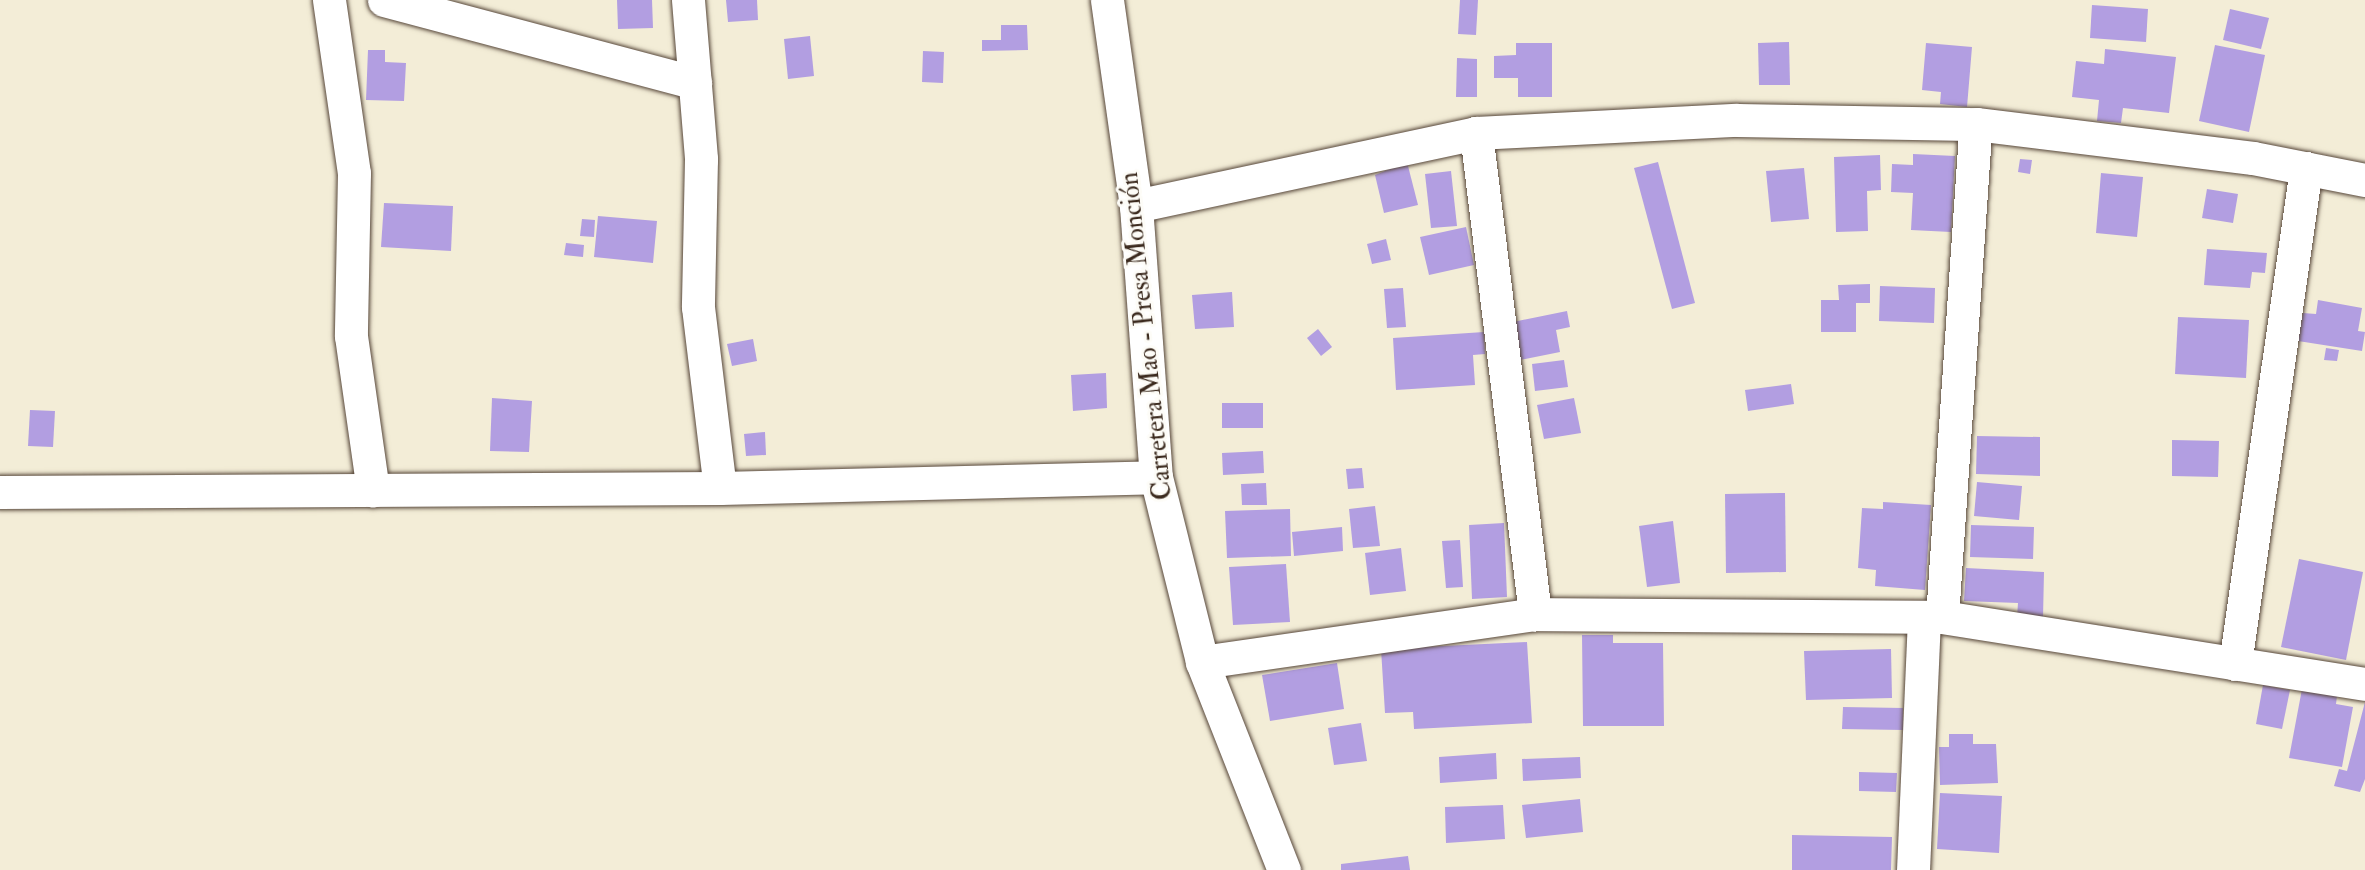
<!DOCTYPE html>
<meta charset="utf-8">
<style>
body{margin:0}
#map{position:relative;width:2365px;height:870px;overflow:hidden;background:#f3edd7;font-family:"IM FELL Double Pica",serif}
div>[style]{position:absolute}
.building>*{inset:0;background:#b29ee1}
.roads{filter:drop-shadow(0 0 2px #57473a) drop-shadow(0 0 2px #57473a)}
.street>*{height:33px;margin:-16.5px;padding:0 16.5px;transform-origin:16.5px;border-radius:16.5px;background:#fff}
span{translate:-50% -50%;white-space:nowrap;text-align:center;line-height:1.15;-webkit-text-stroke:6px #fdfcf7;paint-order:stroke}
.street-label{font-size:26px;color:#3b2a1e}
</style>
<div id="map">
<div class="building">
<div style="clip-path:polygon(617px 0,652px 0,653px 28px,618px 29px)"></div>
<div style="clip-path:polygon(726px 0,757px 0,758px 20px,728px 22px)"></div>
<div style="clip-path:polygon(1460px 0,1478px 0,1476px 35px,1458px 34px)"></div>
<div style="clip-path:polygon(2092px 5px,2148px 9px,2146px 42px,2090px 38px)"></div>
<div style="clip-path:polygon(2230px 9px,2269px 18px,2261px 49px,2223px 40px)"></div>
<div style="clip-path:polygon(1001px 25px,1027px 25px,1028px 50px,982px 51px,982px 40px,1001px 40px)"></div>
<div style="clip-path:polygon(810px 36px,814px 76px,788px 79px,784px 39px)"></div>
<div style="clip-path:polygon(1789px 42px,1790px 85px,1759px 85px,1758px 43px)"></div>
<div style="clip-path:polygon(1516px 43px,1552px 43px,1552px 97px,1518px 97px,1518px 78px,1494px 78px,1494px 56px,1516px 55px)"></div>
<div style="clip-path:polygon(1926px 43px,1972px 47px,1967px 107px,1940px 104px,1941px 92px,1922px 90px)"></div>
<div style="clip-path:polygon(2215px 45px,2265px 55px,2249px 132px,2199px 121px)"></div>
<div style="clip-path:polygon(2105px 49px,2176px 57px,2169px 113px,2123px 108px,2121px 123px,2097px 121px,2099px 100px,2072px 97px,2076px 61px,2104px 64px)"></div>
<div style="clip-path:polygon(368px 50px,385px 50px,385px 62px,406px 63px,404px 101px,366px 100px)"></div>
<div style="clip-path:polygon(923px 51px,944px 52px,943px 83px,922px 82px)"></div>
<div style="clip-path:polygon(1457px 58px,1477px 59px,1477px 97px,1456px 97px)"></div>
<div style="clip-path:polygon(1913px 154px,1955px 156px,1951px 232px,1911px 230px,1913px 193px,1891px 192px,1892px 164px,1913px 165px)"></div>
<div style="clip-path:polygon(1880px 155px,1881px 190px,1867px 191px,1868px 231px,1836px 232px,1834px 157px)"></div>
<div style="clip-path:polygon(2020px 159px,2032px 160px,2030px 174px,2018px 172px)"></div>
<div style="clip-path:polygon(1407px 162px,1418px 205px,1384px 213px,1375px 175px)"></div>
<div style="clip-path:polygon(1658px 162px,1695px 303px,1672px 309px,1634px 168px)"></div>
<div style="clip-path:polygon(1804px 168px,1809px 219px,1771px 222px,1766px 171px)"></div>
<div style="clip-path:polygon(1451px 171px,1457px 226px,1431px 228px,1425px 174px)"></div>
<div style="clip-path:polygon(2101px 173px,2143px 177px,2137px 237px,2096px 233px)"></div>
<div style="clip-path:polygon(2207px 189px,2238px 194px,2233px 223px,2202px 218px)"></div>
<div style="clip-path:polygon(384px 203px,453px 206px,451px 251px,381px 247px)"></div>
<div style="clip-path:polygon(598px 216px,657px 221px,653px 263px,594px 257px)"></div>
<div style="clip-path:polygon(582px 219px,595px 220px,594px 237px,580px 236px)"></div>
<div style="clip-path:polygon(1466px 227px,1474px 265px,1429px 275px,1420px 237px)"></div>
<div style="clip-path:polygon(1386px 239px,1391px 260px,1372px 264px,1367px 244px)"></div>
<div style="clip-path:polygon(566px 243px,584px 245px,583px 257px,564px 255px)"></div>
<div style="clip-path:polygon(2207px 249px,2267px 253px,2265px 273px,2252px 272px,2250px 288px,2204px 285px)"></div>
<div style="clip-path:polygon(1870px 284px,1870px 303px,1856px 303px,1856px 332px,1821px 332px,1821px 300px,1839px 300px,1838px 285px)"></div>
<div style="clip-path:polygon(1880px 286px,1935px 288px,1934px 323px,1879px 321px)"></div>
<div style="clip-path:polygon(1403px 288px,1406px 327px,1387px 328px,1384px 289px)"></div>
<div style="clip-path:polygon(1232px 292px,1234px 327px,1195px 329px,1192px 295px)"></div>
<div style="clip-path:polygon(2318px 300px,2362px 308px,2358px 331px,2365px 332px,2362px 351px,2298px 341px,2303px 313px,2316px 314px)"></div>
<div style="clip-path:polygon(1567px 311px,1570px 327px,1556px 330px,1560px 352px,1520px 360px,1513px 322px)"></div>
<div style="clip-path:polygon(2178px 317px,2249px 320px,2246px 378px,2175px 374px)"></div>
<div style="clip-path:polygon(1318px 329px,1332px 347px,1321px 356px,1307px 338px)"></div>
<div style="clip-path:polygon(1484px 332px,1485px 354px,1473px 355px,1475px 385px,1396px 390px,1393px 338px)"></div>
<div style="clip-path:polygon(753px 339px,757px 361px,732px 366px,727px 344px)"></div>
<div style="clip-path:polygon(2326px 348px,2339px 350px,2337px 361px,2324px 360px)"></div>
<div style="clip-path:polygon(1564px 360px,1568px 387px,1535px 391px,1532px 364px)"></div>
<div style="clip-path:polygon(1106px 373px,1107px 408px,1073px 411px,1071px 375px)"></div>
<div style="clip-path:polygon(1791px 384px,1794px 404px,1748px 411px,1745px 390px)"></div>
<div style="clip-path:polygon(492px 398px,532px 401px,529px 452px,490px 451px)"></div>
<div style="clip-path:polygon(1574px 398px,1581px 433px,1544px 439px,1537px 405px)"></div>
<div style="clip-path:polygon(1222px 403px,1263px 403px,1263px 428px,1222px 428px)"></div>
<div style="clip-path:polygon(30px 410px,55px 411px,53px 447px,28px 446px)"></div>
<div style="clip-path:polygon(765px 432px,766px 455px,746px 456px,744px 434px)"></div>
<div style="clip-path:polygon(1977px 436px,2040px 437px,2040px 476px,1976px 474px)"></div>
<div style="clip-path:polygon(2172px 440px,2219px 441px,2218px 477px,2172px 476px)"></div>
<div style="clip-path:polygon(1263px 451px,1264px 473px,1223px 475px,1222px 453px)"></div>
<div style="clip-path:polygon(1362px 468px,1364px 488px,1348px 489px,1346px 469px)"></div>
<div style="clip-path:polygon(1977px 482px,2022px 486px,2019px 520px,1974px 516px)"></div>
<div style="clip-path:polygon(1266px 483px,1267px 505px,1242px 505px,1241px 484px)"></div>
<div style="clip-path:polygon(1785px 493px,1786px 572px,1726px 573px,1725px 494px)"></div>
<div style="clip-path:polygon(1883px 502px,1931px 505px,1925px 590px,1875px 586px,1876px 570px,1858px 568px,1862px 508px,1883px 509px)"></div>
<div style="clip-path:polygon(1375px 506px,1380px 546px,1353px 548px,1349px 509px)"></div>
<div style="clip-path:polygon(1290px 509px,1291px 556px,1227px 558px,1225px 511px)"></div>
<div style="clip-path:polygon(1673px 521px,1680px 583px,1647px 587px,1639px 526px)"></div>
<div style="clip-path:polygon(1504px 523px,1507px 597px,1472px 599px,1469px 525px)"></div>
<div style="clip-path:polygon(1971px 525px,2034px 527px,2033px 559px,1970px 557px)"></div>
<div style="clip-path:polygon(1342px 527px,1343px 551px,1294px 556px,1292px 532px)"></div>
<div style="clip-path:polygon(1460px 540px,1463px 587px,1446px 588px,1442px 541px)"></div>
<div style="clip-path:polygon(1401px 548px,1406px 591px,1370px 595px,1365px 553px)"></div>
<div style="clip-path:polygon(2299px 559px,2363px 572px,2346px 660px,2281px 647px)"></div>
<div style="clip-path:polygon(1286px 564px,1290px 622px,1233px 625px,1229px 567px)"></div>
<div style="clip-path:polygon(1966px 568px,2044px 572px,2043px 618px,2017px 617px,2018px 603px,1964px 601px)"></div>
<div style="clip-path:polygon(1582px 635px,1613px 635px,1613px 643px,1663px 643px,1664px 726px,1583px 726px)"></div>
<div style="clip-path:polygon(1527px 642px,1532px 723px,1414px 729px,1413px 712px,1385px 713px,1381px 649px)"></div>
<div style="clip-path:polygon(1891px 649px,1892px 698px,1806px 700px,1804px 651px)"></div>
<div style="clip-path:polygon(1337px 663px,1344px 709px,1270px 721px,1262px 675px)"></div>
<div style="clip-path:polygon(2263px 685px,2290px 690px,2282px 729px,2256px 724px)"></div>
<div style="clip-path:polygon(2302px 689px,2337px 696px,2336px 704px,2353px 707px,2342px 767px,2289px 758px)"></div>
<div style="clip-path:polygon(2365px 702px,2365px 779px,2360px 792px,2334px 786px,2339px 769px,2347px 771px)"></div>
<div style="clip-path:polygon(1843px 707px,1903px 708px,1903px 730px,1842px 729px)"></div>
<div style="clip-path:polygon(1361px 723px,1367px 761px,1334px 765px,1328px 728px)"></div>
<div style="clip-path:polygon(1949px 734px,1973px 734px,1973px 744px,1996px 744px,1998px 783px,1940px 785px,1939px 747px,1949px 747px)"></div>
<div style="clip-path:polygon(1496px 753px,1497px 779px,1440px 783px,1439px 757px)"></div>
<div style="clip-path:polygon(1580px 757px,1581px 778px,1523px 781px,1522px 759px)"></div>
<div style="clip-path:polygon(1859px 772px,1897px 773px,1896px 792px,1859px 791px)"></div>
<div style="clip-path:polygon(1940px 793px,2002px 796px,1999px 853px,1937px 849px)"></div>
<div style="clip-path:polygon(1580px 799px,1583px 832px,1526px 838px,1522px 805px)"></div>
<div style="clip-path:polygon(1503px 805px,1505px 839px,1446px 843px,1445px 807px)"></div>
<div style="clip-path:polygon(1792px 835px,1892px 837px,1891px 870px,1792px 870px)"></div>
<div style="clip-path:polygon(1408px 856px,1410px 870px,1341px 870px,1341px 864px)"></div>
</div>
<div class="roads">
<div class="street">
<div style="left:329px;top:0;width:175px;rotate:81.8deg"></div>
<div style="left:354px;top:173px;width:163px;rotate:91.1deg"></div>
<div style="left:351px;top:336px;width:156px;rotate:81.9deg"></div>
<div style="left:384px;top:0;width:322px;rotate:14.9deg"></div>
<div style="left:688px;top:0;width:160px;rotate:85.3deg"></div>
<div style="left:701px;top:159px;width:148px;rotate:91.2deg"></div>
<div style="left:698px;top:307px;width:182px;rotate:83.1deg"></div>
<div style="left:1107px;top:0;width:208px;rotate:82deg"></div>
<div style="left:1136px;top:206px;width:272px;rotate:85.8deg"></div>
<div style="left:1156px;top:477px;width:191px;rotate:76deg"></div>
<div style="left:1202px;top:662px;width:224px;rotate:68.5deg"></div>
<div style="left:1476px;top:133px;width:485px;rotate:83deg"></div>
<div style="left:1136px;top:206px;width:348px;rotate:-12.1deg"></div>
<div style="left:1476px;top:133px;width:261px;rotate:-2.9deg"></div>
<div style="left:1737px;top:120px;width:239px;rotate:1deg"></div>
<div style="left:1976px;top:124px;width:279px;rotate:7deg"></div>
<div style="left:2253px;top:158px;width:114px;rotate:11.1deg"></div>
<div style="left:0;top:492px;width:720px;rotate:-0.32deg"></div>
<div style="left:720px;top:488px;width:436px;rotate:-1.4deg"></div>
<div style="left:1942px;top:617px;width:494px;rotate:-86.1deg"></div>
<div style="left:1202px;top:662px;width:336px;rotate:-8.2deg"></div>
<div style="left:1535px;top:614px;width:407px;rotate:0.4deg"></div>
<div style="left:1942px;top:617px;width:428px;rotate:9deg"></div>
<div style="left:2235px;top:664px;width:501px;rotate:-81.85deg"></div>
<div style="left:1913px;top:870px;width:253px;rotate:-87.5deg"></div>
</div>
</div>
<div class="street-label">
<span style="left:1147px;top:336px;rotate:-96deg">Carretera Mao - Presa Monción</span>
</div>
</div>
